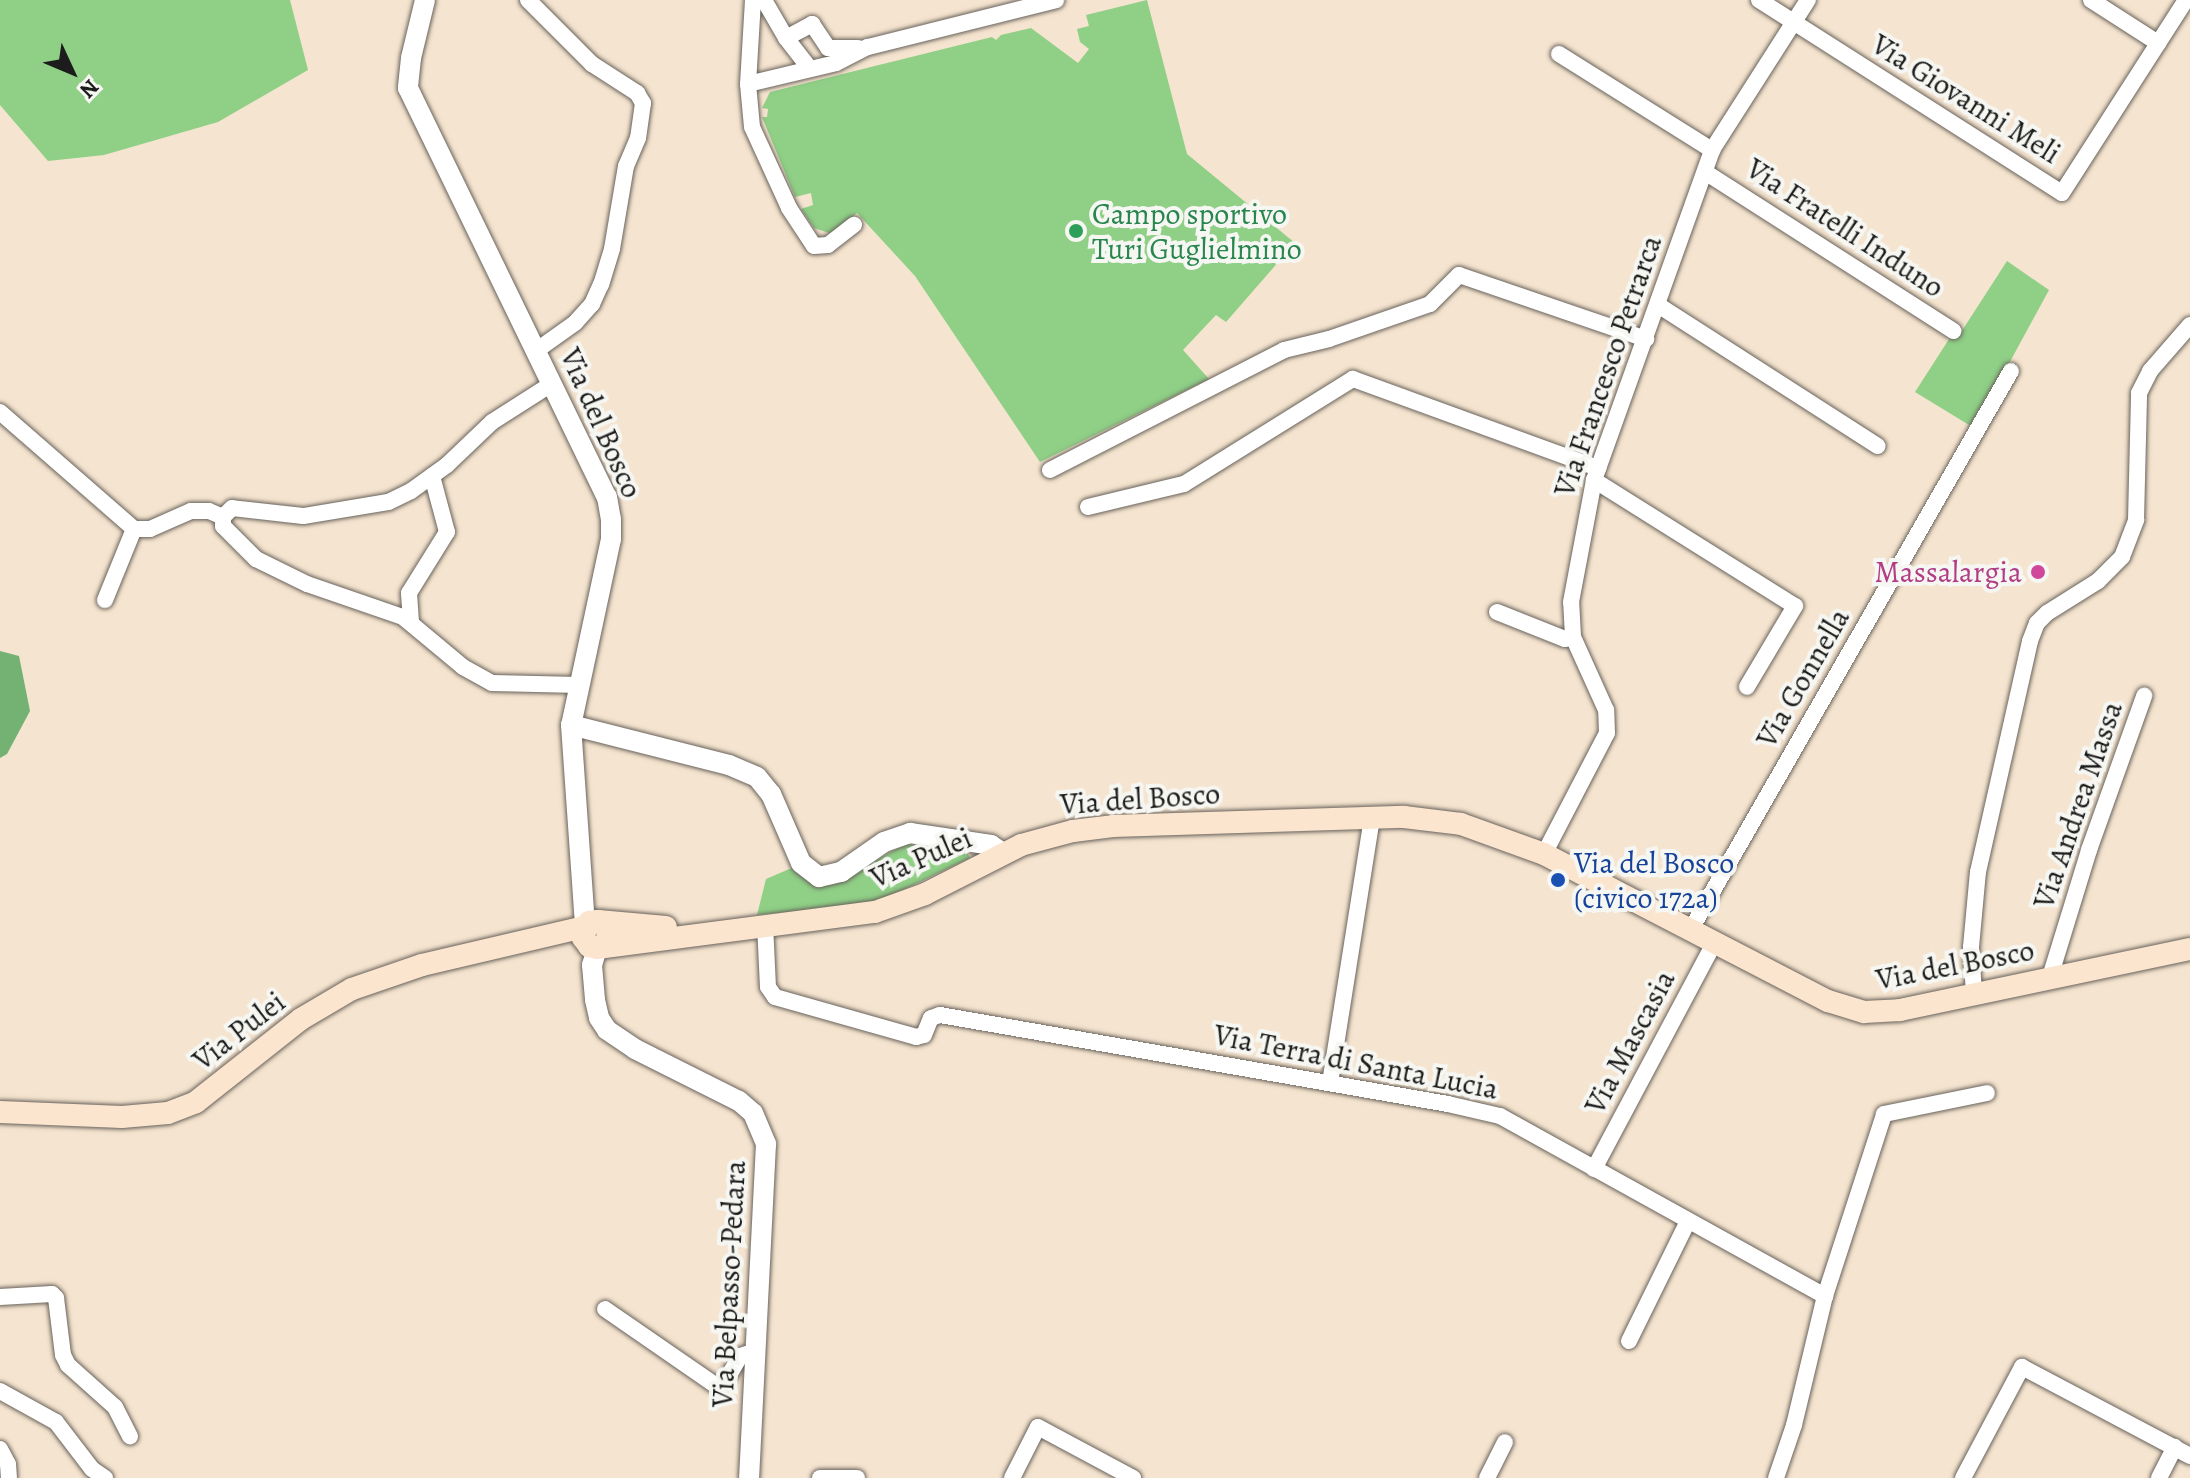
<!DOCTYPE html>
<style>
body{margin:0}
#map{position:relative;width:2190px;height:1478px;overflow:hidden;background:#f5e4cf;font-family:Alegreya,serif}
div>[style]{position:absolute}
.green>*{inset:0;background:#8fcf86}
.forest>*{inset:0;background:#73b273}
.roads{filter:drop-shadow(0 0 2px #68625b) drop-shadow(0 0 2px #68625b)}
.minor>*{height:16px;margin:-8px;padding:0 8px;transform-origin:8px;border-radius:8px;background:#fff}
.tertiary>*{height:20px;margin:-10px;padding:0 10px;transform-origin:10px;border-radius:10px;background:#fff}
.secondary>*{height:22px;margin:-11px;padding:0 11px;transform-origin:11px;border-radius:11px;background:#fce5cf}
.dots>*{width:22px;height:22px;translate:-50% -50%;box-sizing:border-box;border:4px solid #f6f6f2;border-radius:50%}
span{translate:-50% -50%;white-space:nowrap;text-align:center;line-height:1.15;-webkit-text-stroke:8px #f6f6f2;paint-order:stroke}
.street-label{font-size:30px;color:#1c1c1c}
.leisure-label{font-size:30px;color:#27864d}
.left{translate:0 -50%;text-align:left}
.hotel-label{font-size:30px;color:#b23c85}
.right{translate:-100% -50%;text-align:right}
.transit-label{font-size:30px;color:#164399}
.north{position:absolute;left:32px;top:32px;width:80px;height:80px;-webkit-text-stroke:6px #f6f6f2;paint-order:stroke;rotate:134deg;font-size:22px;font-weight:700;line-height:32px;text-align:center;color:#1c1c1c}
.north::after{content:'';display:block;margin:auto;width:28px;height:36px;background:#1c1c1c;clip-path:polygon(50% 0,100% 100%,50% 72%,0 100%)}
</style>
<div id="map">
<div class="green">
<div style="clip-path:polygon(0 0,290px 0,308px 70px,218px 122px,104px 155px,48px 161px,0 105px)"></div>
<div style="clip-path:polygon(1147px 0,1187px 154px,1295px 243px,1226px 322px,1216px 315px,1183px 350px,1209px 379px,1040px 462px,915px 276px,857px 213px,838px 230px,829px 233px,814px 228px,801px 209px,813px 205px,811px 193px,795px 197px,762px 117px,767px 117px,768px 109px,762px 108px,770px 92px,992px 37px,996px 40px,1001px 35px,1031px 28px,1078px 63px,1089px 49px,1080px 42px,1077px 29px,1089px 26px,1086px 15px)"></div>
<div style="clip-path:polygon(2007px 261px,2049px 290px,1974px 428px,1915px 392px,1951px 336px,1956px 340px)"></div>
<div style="clip-path:polygon(905px 844px,966px 850px,970px 858px,884px 899px,855px 906px,757px 915px,766px 879px,794px 867px,814px 884px,832px 885px)"></div>
</div>
<div class="forest">
<div style="clip-path:polygon(0 651px,19px 656px,30px 711px,7px 754px,0 758px)"></div>
</div>
<div class="roads">
<div class="minor">
<div style="left:528px;top:0;width:91px;rotate:45deg"></div>
<div style="left:592px;top:64px;width:54px;rotate:32.8deg"></div>
<div style="left:637px;top:93px;width:12px;rotate:59deg"></div>
<div style="left:643px;top:103px;width:35px;rotate:98deg"></div>
<div style="left:638px;top:138px;width:30px;rotate:113deg"></div>
<div style="left:626px;top:166px;width:84px;rotate:99.6deg"></div>
<div style="left:612px;top:249px;width:37px;rotate:107deg"></div>
<div style="left:601px;top:284px;width:22px;rotate:114deg"></div>
<div style="left:592px;top:304px;width:25px;rotate:132deg"></div>
<div style="left:575px;top:323px;width:47px;rotate:144.6deg"></div>
<div style="left:753px;top:0;width:84px;rotate:93.4deg"></div>
<div style="left:748px;top:84px;width:43px;rotate:84.7deg"></div>
<div style="left:752px;top:127px;width:89px;rotate:65.4deg"></div>
<div style="left:789px;top:208px;width:45px;rotate:56.7deg"></div>
<div style="left:814px;top:246px;width:14px;rotate:-4deg"></div>
<div style="left:828px;top:245px;width:33px;rotate:-38deg"></div>
<div style="left:764px;top:0;width:44px;rotate:59.9deg"></div>
<div style="left:786px;top:38px;width:39px;rotate:52deg"></div>
<div style="left:1759px;top:0;width:359px;rotate:32.5deg"></div>
<div style="left:2062px;top:193px;width:229px;rotate:-57.3deg"></div>
<div style="left:2091px;top:0;width:80px;rotate:32.7deg"></div>
<div style="left:786px;top:38px;width:30px;rotate:-28deg"></div>
<div style="left:812px;top:24px;width:29px;rotate:56deg"></div>
<div style="left:828px;top:48px;width:30px"></div>
<div style="left:1559px;top:54px;width:181px;rotate:32.1deg"></div>
<div style="left:748px;top:84px;width:90px;rotate:-13.4deg"></div>
<div style="left:836px;top:63px;width:36px;rotate:-27deg"></div>
<div style="left:868px;top:47px;width:194px;rotate:-14deg"></div>
<div style="left:1705px;top:172px;width:295px;rotate:32.6deg"></div>
<div style="left:1658px;top:305px;width:261px;rotate:32.7deg"></div>
<div style="left:553px;top:383px;width:72px;rotate:147.4deg"></div>
<div style="left:492px;top:422px;width:62px;rotate:136.3deg"></div>
<div style="left:447px;top:465px;width:44px;rotate:144.2deg"></div>
<div style="left:411px;top:491px;width:25px;rotate:154deg"></div>
<div style="left:388px;top:502px;width:86px;rotate:170.6deg"></div>
<div style="left:303px;top:516px;width:71px;rotate:-173.6deg"></div>
<div style="left:232px;top:508px;width:13px;rotate:135deg"></div>
<div style="left:223px;top:517px;width:9px;rotate:90deg"></div>
<div style="left:223px;top:526px;width:47px;rotate:45deg"></div>
<div style="left:256px;top:559px;width:57px;rotate:26.1deg"></div>
<div style="left:307px;top:584px;width:102px;rotate:19deg"></div>
<div style="left:403px;top:617px;width:78px;rotate:39.8deg"></div>
<div style="left:463px;top:667px;width:33px;rotate:29deg"></div>
<div style="left:492px;top:683px;width:88px;rotate:1.3deg"></div>
<div style="left:0;top:412px;width:178px;rotate:41.1deg"></div>
<div style="left:134px;top:529px;width:16px"></div>
<div style="left:150px;top:529px;width:45px;rotate:-23.7deg"></div>
<div style="left:191px;top:511px;width:18px"></div>
<div style="left:209px;top:511px;width:15px;rotate:23deg"></div>
<div style="left:1050px;top:470px;width:263px;rotate:-27.1deg"></div>
<div style="left:1284px;top:350px;width:46px;rotate:-13.7deg"></div>
<div style="left:1329px;top:339px;width:107px;rotate:-19.1deg"></div>
<div style="left:1430px;top:304px;width:41px;rotate:-45deg"></div>
<div style="left:1459px;top:275px;width:198px;rotate:18.9deg"></div>
<div style="left:1594px;top:480px;width:237px;rotate:32.1deg"></div>
<div style="left:1795px;top:606px;width:94px;rotate:120.7deg"></div>
<div style="left:1088px;top:507px;width:99px;rotate:-13.5deg"></div>
<div style="left:1184px;top:484px;width:199px;rotate:-31.9deg"></div>
<div style="left:1353px;top:379px;width:261px;rotate:20deg"></div>
<div style="left:105px;top:600px;width:77px;rotate:-67.8deg"></div>
<div style="left:1497px;top:612px;width:73px;rotate:21.7deg"></div>
<div style="left:1565px;top:639px;width:8px;rotate:-14deg"></div>
<div style="left:411px;top:622px;width:29px;rotate:-94deg"></div>
<div style="left:409px;top:593px;width:72px;rotate:-58.1deg"></div>
<div style="left:447px;top:532px;width:58px;rotate:-105deg"></div>
<div style="left:1544px;top:854px;width:136px;rotate:-62.5deg"></div>
<div style="left:1607px;top:733px;width:23px;rotate:-92deg"></div>
<div style="left:1606px;top:710px;width:80px;rotate:-114.3deg"></div>
<div style="left:1573px;top:637px;width:35px;rotate:-93deg"></div>
<div style="left:1571px;top:602px;width:124px;rotate:-79.3deg"></div>
<div style="left:1594px;top:480px;width:350px;rotate:-70.3deg"></div>
<div style="left:1712px;top:150px;width:178px;rotate:-57.4deg"></div>
<div style="left:765px;top:924px;width:63px;rotate:87.3deg"></div>
<div style="left:768px;top:987px;width:12px;rotate:55deg"></div>
<div style="left:775px;top:997px;width:147px;rotate:15.8deg"></div>
<div style="left:916px;top:1037px;width:8px;rotate:-14deg"></div>
<div style="left:924px;top:1035px;width:18px;rotate:-68deg"></div>
<div style="left:931px;top:1018px;width:9px;rotate:-18deg"></div>
<div style="left:940px;top:1015px;width:516px;rotate:9.94deg"></div>
<div style="left:1448px;top:1104px;width:53px;rotate:13deg"></div>
<div style="left:1500px;top:1116px;width:372px;rotate:29deg"></div>
<div style="left:1825px;top:1296px;width:191px;rotate:-72deg"></div>
<div style="left:1884px;top:1114px;width:105px;rotate:-11.5deg"></div>
<div style="left:1691px;top:929px;width:643px;rotate:-60.17deg"></div>
<div style="left:2050px;top:977px;width:133px;rotate:-72.9deg"></div>
<div style="left:2089px;top:850px;width:164px;rotate:-70.3deg"></div>
<div style="left:1974px;top:994px;width:47px;rotate:-93.7deg"></div>
<div style="left:1971px;top:947px;width:75px;rotate:-84.7deg"></div>
<div style="left:1978px;top:872px;width:237px;rotate:-77.3deg"></div>
<div style="left:2030px;top:641px;width:19px;rotate:-69deg"></div>
<div style="left:2037px;top:623px;width:14px;rotate:-45deg"></div>
<div style="left:2047px;top:613px;width:60px;rotate:-32.1deg"></div>
<div style="left:2098px;top:581px;width:34px;rotate:-45deg"></div>
<div style="left:2122px;top:557px;width:40px;rotate:-69deg"></div>
<div style="left:2136px;top:520px;width:127px;rotate:-88.6deg"></div>
<div style="left:2139px;top:393px;width:25px;rotate:-63deg"></div>
<div style="left:2150px;top:371px;width:61px;rotate:-49deg"></div>
<div style="left:1330px;top:1083px;width:269px;rotate:-81deg"></div>
<div style="left:1594px;top:1169px;width:258px;rotate:-62deg"></div>
<div style="left:0;top:1297px;width:52px;rotate:-3.3deg"></div>
<div style="left:52px;top:1294px;width:6px;rotate:45deg"></div>
<div style="left:56px;top:1298px;width:57px;rotate:83deg"></div>
<div style="left:63px;top:1355px;width:11px;rotate:63deg"></div>
<div style="left:68px;top:1365px;width:63px;rotate:41.8deg"></div>
<div style="left:115px;top:1407px;width:33px;rotate:63deg"></div>
<div style="left:605px;top:1309px;width:137px;rotate:34.6deg"></div>
<div style="left:718px;top:1387px;width:14px;rotate:-45deg"></div>
<div style="left:728px;top:1377px;width:24px;rotate:-60deg"></div>
<div style="left:740px;top:1356px;width:16px;rotate:-18deg"></div>
<div style="left:1629px;top:1341px;width:134px;rotate:-63.8deg"></div>
<div style="left:0;top:1391px;width:64px;rotate:29deg"></div>
<div style="left:56px;top:1422px;width:59px;rotate:52.5deg"></div>
<div style="left:92px;top:1469px;width:16px;rotate:35deg"></div>
<div style="left:0;top:1449px;width:17px;rotate:62deg"></div>
<div style="left:8px;top:1464px;width:14px;rotate:86deg"></div>
<div style="left:820px;top:1478px;width:37px"></div>
<div style="left:1012px;top:1478px;width:57px;rotate:-63deg"></div>
<div style="left:1038px;top:1427px;width:108px;rotate:28.2deg"></div>
<div style="left:1487px;top:1478px;width:40px;rotate:-63.4deg"></div>
<div style="left:1776px;top:1478px;width:56px;rotate:-71.2deg"></div>
<div style="left:1794px;top:1425px;width:133px;rotate:-76.5deg"></div>
<div style="left:1963px;top:1478px;width:126px;rotate:-62deg"></div>
<div style="left:2022px;top:1367px;width:190px;rotate:27.9deg"></div>
<div style="left:2159px;top:1478px;width:35px;rotate:-63deg"></div>
</div>
<div class="tertiary">
<div style="left:425px;top:0;width:60px;rotate:103.6deg"></div>
<div style="left:411px;top:58px;width:30px;rotate:96deg"></div>
<div style="left:408px;top:88px;width:455px;rotate:64.1deg"></div>
<div style="left:607px;top:497px;width:22px;rotate:80deg"></div>
<div style="left:611px;top:519px;width:20px;rotate:90deg"></div>
<div style="left:611px;top:539px;width:190px;rotate:102.1deg"></div>
<div style="left:571px;top:725px;width:201px;rotate:86deg"></div>
<div style="left:571px;top:725px;width:163px;rotate:14.2deg"></div>
<div style="left:729px;top:765px;width:30px;rotate:23deg"></div>
<div style="left:757px;top:777px;width:22px;rotate:51deg"></div>
<div style="left:771px;top:794px;width:75px;rotate:66.5deg"></div>
<div style="left:801px;top:863px;width:23px;rotate:38deg"></div>
<div style="left:819px;top:877px;width:23px;rotate:-13deg"></div>
<div style="left:841px;top:872px;width:52px;rotate:-34.9deg"></div>
<div style="left:884px;top:842px;width:28px;rotate:-19deg"></div>
<div style="left:910px;top:833px;width:82px;rotate:8.4deg"></div>
<div style="left:991px;top:845px;width:14px;rotate:34deg"></div>
<div style="left:597px;top:948px;width:18px;rotate:106deg"></div>
<div style="left:592px;top:965px;width:35px;rotate:85deg"></div>
<div style="left:595px;top:1000px;width:18px;rotate:77deg"></div>
<div style="left:599px;top:1018px;width:14px;rotate:56deg"></div>
<div style="left:607px;top:1030px;width:34px;rotate:34deg"></div>
<div style="left:635px;top:1049px;width:116px;rotate:26.6deg"></div>
<div style="left:739px;top:1101px;width:18px;rotate:41deg"></div>
<div style="left:753px;top:1113px;width:34px;rotate:67deg"></div>
<div style="left:766px;top:1144px;width:334px;rotate:92.9deg"></div>
</div>
<div class="secondary">
<div style="left:598px;top:921px;width:68px;rotate:5deg"></div>
<div style="left:601px;top:947px;width:8px;rotate:-45deg"></div>
<div style="left:607px;top:941px;width:13px;rotate:-86deg"></div>
<div style="left:608px;top:928px;width:12px;rotate:-145deg"></div>
<div style="left:598px;top:921px;width:9px;rotate:174deg"></div>
<div style="left:589px;top:922px;width:17px;rotate:111deg"></div>
<div style="left:583px;top:938px;width:10px;rotate:53deg"></div>
<div style="left:589px;top:946px;width:8px;rotate:14deg"></div>
<div style="left:597px;top:948px;width:280px;rotate:-7.4deg"></div>
<div style="left:875px;top:912px;width:53px;rotate:-19.8deg"></div>
<div style="left:925px;top:894px;width:108px;rotate:-27deg"></div>
<div style="left:1021px;top:845px;width:54px;rotate:-15.1deg"></div>
<div style="left:1073px;top:831px;width:40px;rotate:-7.1deg"></div>
<div style="left:1113px;top:826px;width:291px;rotate:-1.8deg"></div>
<div style="left:1404px;top:817px;width:57px;rotate:7deg"></div>
<div style="left:1461px;top:824px;width:88px;rotate:19.9deg"></div>
<div style="left:1544px;top:854px;width:320px;rotate:27.4deg"></div>
<div style="left:1828px;top:1001px;width:38px;rotate:17deg"></div>
<div style="left:1864px;top:1012px;width:36px;rotate:-3deg"></div>
<div style="left:1900px;top:1010px;width:296px;rotate:-11.9deg"></div>
<div style="left:0;top:1112px;width:122px;rotate:2.3deg"></div>
<div style="left:122px;top:1117px;width:46px;rotate:-5deg"></div>
<div style="left:168px;top:1113px;width:30px;rotate:-21deg"></div>
<div style="left:196px;top:1102px;width:134px;rotate:-38.3deg"></div>
<div style="left:301px;top:1019px;width:59px;rotate:-30.5deg"></div>
<div style="left:352px;top:989px;width:74px;rotate:-18.9deg"></div>
<div style="left:422px;top:965px;width:166px;rotate:-13.2deg"></div>
</div>
</div>
<div class="dots">
<div style="left:1076px;top:231px;background:#2e9e5b"></div>
<div style="left:2038px;top:572px;background:#d1479c"></div>
<div style="left:1558px;top:880px;background:#1a4fb4"></div>
</div>
<div class="street-label">
<span style="left:1966px;top:99px;rotate:32deg">Via Giovanni Meli</span>
<span style="left:1845px;top:228px;rotate:33deg">Via Fratelli Induno</span>
<span style="left:1608px;top:366px;rotate:-71deg">Via Francesco Petrarca</span>
<span style="left:601px;top:423px;rotate:66deg">Via del Bosco</span>
<span style="left:1803px;top:678px;rotate:-60deg">Via Gonnella</span>
<span style="left:1140px;top:799px;rotate:-4deg">Via del Bosco</span>
<span style="left:2078px;top:805px;rotate:-71deg">Via Andrea Massa</span>
<span style="left:921px;top:858px;rotate:-24deg">Via Pulei</span>
<span style="left:1955px;top:965px;rotate:-11deg">Via del Bosco</span>
<span style="left:239px;top:1031px;rotate:-38deg">Via Pulei</span>
<span style="left:1630px;top:1042px;rotate:-62deg">Via Mascasia</span>
<span style="left:1356px;top:1062px;rotate:11deg">Via Terra di Santa Lucia</span>
<span style="left:729px;top:1284px;rotate:-87deg">Via Belpasso-Pedara</span>
</div>
<div class="leisure-label">
<span class="left" style="left:1092px;top:231px">Campo sportivo<br>Turi Guglielmino</span>
</div>
<div class="hotel-label">
<span class="right" style="left:2022px;top:572px">Massalargia</span>
</div>
<div class="transit-label">
<span class="left" style="left:1574px;top:880px">Via del Bosco<br>(civico 172a)</span>
</div>
<div class="north">N</div>
</div>
